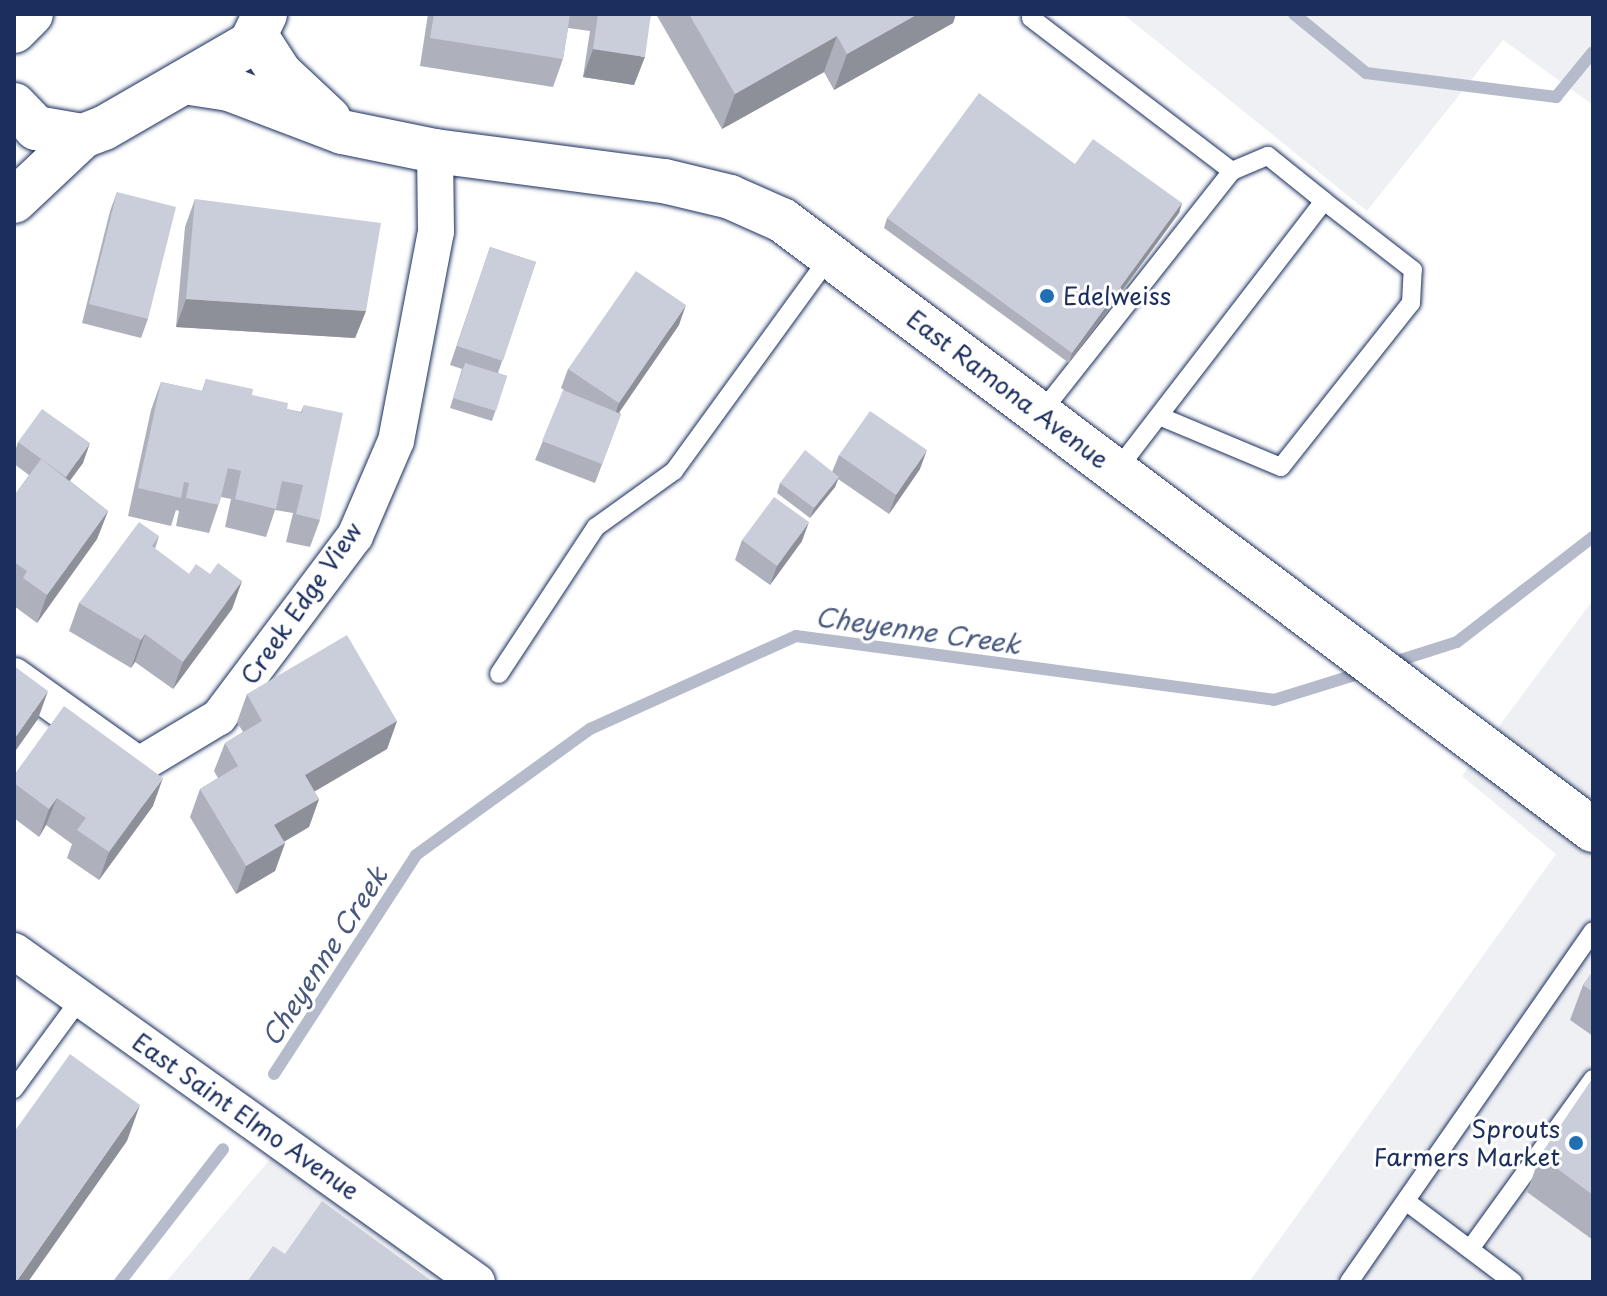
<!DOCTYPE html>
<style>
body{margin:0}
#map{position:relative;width:1607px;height:1296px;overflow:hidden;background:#fff;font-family:"Playpen Sans",sans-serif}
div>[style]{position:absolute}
.built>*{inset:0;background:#eff0f4}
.stream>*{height:12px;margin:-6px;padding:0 6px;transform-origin:6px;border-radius:6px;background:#b5bbca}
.roads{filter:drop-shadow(0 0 2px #1b2f5e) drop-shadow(0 0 2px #1b2f5e)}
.lane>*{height:18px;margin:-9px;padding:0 9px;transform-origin:9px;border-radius:9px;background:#fff}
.street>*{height:36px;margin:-18px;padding:0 18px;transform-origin:18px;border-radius:18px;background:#fff}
.secondary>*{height:44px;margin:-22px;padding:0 22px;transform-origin:22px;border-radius:22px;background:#fff}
.wall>*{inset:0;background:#aeb1bb}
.shaded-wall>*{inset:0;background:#8d9099}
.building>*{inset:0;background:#caceda}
.dots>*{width:22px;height:22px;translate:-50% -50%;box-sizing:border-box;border:4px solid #fff;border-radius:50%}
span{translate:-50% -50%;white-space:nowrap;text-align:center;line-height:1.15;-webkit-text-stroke:6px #fff;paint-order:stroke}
.poi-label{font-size:24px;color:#1b2f5e}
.left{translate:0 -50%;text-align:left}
.right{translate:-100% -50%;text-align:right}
.street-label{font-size:24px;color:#1b2f5e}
.water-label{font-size:26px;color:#49597e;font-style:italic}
.frame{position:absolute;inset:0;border:16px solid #1b2f5e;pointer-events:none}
</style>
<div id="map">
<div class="built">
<div style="clip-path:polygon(1123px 14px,1593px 14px,1593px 105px,1503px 40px,1367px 211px)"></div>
<div style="clip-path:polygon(1593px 600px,1593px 1282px,1249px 1282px,1556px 854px,1462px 776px)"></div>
<div style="clip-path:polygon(272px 1157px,449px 1282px,166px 1282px)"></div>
</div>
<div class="stream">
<div style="left:1294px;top:14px;width:93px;rotate:39.3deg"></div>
<div style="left:1366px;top:73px;width:192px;rotate:7.2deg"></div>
<div style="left:1556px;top:97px;width:58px;rotate:-50.6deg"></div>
<div style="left:1388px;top:664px;width:72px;rotate:-17.7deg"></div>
<div style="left:1457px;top:642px;width:172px;rotate:-37.7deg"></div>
<div style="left:274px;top:1074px;width:261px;rotate:-57deg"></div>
<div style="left:416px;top:855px;width:215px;rotate:-35.9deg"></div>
<div style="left:590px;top:729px;width:226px;rotate:-24.3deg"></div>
<div style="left:796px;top:636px;width:482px;rotate:7.6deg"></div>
<div style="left:1274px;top:700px;width:97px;rotate:-17.3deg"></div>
<div style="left:120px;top:1282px;width:168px;rotate:-52.2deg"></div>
</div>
<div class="roads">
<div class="lane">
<div style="left:1031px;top:18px;width:253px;rotate:37.3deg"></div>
<div style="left:1040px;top:414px;width:310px;rotate:-51.7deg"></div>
<div style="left:1232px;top:171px;width:39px;rotate:-23deg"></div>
<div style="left:1268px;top:156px;width:72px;rotate:38.8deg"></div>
<div style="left:1324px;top:201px;width:341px;rotate:127.6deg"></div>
<div style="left:1159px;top:416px;width:132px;rotate:22.7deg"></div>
<div style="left:1281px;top:467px;width:209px;rotate:-51.6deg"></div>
<div style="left:1411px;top:303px;width:33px;rotate:-87deg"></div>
<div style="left:1413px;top:270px;width:113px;rotate:-142.2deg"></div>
<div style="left:499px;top:674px;width:176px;rotate:-56.6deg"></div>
<div style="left:596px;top:527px;width:96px;rotate:-35.7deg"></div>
<div style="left:674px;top:471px;width:266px;rotate:-54deg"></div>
<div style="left:14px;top:1089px;width:112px;rotate:-53.7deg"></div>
<div style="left:1407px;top:1202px;width:133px;rotate:37deg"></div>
<div style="left:1470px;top:1249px;width:210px;rotate:-54.1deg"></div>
<div style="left:1349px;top:1282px;width:427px;rotate:-55.2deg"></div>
</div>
<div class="street">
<div style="left:14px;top:676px;width:153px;rotate:35.5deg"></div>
<div style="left:139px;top:765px;width:93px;rotate:-31deg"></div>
<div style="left:219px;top:717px;width:226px;rotate:-53.1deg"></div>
<div style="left:355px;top:536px;width:103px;rotate:-66.7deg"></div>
<div style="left:396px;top:441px;width:213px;rotate:-79.2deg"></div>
<div style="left:436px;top:232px;width:81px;rotate:-90.7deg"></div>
<div style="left:14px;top:951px;width:569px;rotate:35.56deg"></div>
</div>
<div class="secondary">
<div style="left:14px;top:31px;width:24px;rotate:-45deg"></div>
<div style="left:256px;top:36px;width:44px;rotate:57deg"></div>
<div style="left:280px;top:73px;width:67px;rotate:43.2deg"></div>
<div style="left:184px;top:82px;width:46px;rotate:8.8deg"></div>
<div style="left:229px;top:89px;width:121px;rotate:20.8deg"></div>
<div style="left:342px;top:132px;width:95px;rotate:11.5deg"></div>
<div style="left:435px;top:151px;width:231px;rotate:7.5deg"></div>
<div style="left:664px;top:181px;width:68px;rotate:13.6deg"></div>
<div style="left:730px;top:197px;width:57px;rotate:23.9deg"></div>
<div style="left:782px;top:220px;width:1015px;rotate:36.95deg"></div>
<div style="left:14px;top:105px;width:32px;rotate:46deg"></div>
<div style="left:36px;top:128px;width:48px;rotate:9.7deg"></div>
<div style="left:83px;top:136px;width:22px;rotate:-21deg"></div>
<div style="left:104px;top:128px;width:170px;rotate:-30deg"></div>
<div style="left:251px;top:43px;width:32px;rotate:-64deg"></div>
<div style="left:14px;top:201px;width:95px;rotate:-43.3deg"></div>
</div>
</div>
<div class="wall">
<div style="clip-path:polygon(428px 14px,651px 14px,634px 85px,583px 77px,590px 31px,568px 28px,563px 59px,553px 87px,420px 66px)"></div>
<div style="clip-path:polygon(656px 14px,956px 14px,953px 23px,834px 90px,824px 72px,722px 129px)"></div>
<div style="clip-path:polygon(1075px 164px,1182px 203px,1179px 213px,1069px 363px,884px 228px,887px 218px)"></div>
<div style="clip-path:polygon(117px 192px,148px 319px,141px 338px,82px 323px,110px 211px)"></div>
<div style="clip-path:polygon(195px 199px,366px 311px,355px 338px,176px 327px,185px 227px)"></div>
<div style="clip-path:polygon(490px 247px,536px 262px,498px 373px,507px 376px,492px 421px,450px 408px,462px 369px,450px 365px)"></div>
<div style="clip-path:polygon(679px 325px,619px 412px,621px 414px,595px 483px,535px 460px,564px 390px,561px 388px,568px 369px)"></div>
<div style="clip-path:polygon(206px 379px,287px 409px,301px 412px,304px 405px,320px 520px,310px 547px,286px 542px,293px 513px,275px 510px,266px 537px,225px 527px,231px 499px,221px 497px,209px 533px,176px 526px,179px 511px,176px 510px,171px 526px,128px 516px,151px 410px,161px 382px,202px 391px)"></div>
<div style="clip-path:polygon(18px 442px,83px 463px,70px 481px,108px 511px,97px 539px,37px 623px,14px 606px,16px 598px,14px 597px,14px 496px,29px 475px,14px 464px,14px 454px)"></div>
<div style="clip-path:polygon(839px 455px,920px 469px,889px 514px,838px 479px,835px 487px,810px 518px,777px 493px,780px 483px,832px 472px)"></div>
<div style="clip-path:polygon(159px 536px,155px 549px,189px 574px,210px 574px,242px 581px,232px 609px,173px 689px,135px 662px,131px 668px,69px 631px,79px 603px)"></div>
<div style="clip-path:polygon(742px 540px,802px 541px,770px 585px,735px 560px)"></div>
<div style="clip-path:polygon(247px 694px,397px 721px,387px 749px,314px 791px,319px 799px,309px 827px,284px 842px,285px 843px,275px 871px,236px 894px,190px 817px,200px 789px,218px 778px,214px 771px,225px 743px,243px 732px,237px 722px)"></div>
<div style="clip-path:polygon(14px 775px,153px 806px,99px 880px,67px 858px,72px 844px,46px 825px,39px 837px,14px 818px)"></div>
<div style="clip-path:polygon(1593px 971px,1593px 1036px,1570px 1020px,1583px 985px)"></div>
<div style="clip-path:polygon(1593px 1078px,1593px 1240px,1527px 1192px,1540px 1156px)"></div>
</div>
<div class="shaded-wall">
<div style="clip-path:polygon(918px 14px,956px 14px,953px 23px,834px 90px,847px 54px)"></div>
<div style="clip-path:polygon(837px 36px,824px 72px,722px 129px,735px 94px)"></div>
<div style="clip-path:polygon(593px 49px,645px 57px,634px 85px,583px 77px)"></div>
<div style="clip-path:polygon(1182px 203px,1179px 213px,1069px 363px,1072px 353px)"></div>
<div style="clip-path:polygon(186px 299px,366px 311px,355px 338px,176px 327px)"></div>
<div style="clip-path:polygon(686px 305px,679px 325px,612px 423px,619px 403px)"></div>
<div style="clip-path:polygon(90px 443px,83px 463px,58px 496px,66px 477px)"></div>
<div style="clip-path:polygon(927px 450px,920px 469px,889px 514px,896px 495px)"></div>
<div style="clip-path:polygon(839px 477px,835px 487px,810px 518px,814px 508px)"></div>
<div style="clip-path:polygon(108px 511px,97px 539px,37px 623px,47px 595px)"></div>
<div style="clip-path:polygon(809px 522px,802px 541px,770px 585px,777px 566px)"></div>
<div style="clip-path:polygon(242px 581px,232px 609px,173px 689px,183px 662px)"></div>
<div style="clip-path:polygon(145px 634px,135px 662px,131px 668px,141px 640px)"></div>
<div style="clip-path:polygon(48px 691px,38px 719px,14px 753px,14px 739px)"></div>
<div style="clip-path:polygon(397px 721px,387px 749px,295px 803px,305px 775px)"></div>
<div style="clip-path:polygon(163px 778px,153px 806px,99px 880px,109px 852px)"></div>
<div style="clip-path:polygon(57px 798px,46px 825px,39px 837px,49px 809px)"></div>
<div style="clip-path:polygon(319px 799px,309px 827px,264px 853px,274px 825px)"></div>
<div style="clip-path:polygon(285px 843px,275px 871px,236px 894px,246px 866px)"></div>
<div style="clip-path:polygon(140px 1105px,127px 1141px,28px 1282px,16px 1282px)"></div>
</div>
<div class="building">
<div style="clip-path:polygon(434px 14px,570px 14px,563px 59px,430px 38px)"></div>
<div style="clip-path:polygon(598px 14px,651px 14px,645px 57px,593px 49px)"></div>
<div style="clip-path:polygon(689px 14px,918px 14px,847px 54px,837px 36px,735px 94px)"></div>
<div style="clip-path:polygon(979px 93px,1075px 164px,1093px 139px,1182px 203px,1072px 353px,887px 218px)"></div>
<div style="clip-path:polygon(117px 192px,176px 207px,148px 319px,89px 304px)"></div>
<div style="clip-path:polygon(195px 199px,381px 223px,366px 311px,186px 299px)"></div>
<div style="clip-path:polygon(490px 247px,536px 262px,503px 361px,457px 346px)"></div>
<div style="clip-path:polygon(636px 271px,686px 305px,619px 403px,568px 369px)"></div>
<div style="clip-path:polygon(465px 363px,507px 376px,496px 411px,453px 398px)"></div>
<div style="clip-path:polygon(206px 379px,253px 389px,252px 395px,288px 403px,287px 409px,302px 413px,304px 405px,343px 413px,320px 520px,296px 514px,303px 485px,282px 481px,276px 509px,235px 499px,241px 471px,228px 468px,219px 505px,186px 498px,189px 483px,184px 482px,181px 498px,138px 488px,161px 382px,203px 391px)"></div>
<div style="clip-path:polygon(563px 390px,621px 414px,602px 464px,542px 441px)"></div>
<div style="clip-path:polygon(42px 409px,90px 443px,66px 477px,18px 442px)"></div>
<div style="clip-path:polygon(870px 411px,927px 450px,896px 495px,839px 455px)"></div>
<div style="clip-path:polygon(805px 450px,839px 477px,814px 508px,780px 483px)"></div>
<div style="clip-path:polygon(41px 459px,108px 511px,47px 595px,23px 578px,27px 571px,14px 562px,14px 496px)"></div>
<div style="clip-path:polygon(774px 497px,809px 522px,777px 566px,742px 540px)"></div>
<div style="clip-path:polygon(139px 522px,159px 536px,152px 546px,189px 574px,196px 564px,210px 574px,218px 563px,242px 581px,183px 662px,145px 634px,141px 640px,79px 603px)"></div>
<div style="clip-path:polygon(347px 635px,397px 721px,305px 775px,319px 799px,274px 825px,285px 843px,246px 866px,200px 789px,238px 766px,225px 743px,262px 721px,247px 694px)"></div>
<div style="clip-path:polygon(14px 666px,48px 691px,14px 739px)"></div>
<div style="clip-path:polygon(64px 706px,163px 778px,109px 852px,77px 830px,86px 818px,57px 798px,49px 809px,14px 783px,14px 775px)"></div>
<div style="clip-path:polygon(1593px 971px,1593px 992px,1583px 985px)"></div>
<div style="clip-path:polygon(70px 1054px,140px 1105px,16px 1282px,14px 1282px,14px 1132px)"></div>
<div style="clip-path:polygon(1593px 1078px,1593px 1195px,1540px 1156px)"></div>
<div style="clip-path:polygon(322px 1201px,433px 1282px,247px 1282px,273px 1246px,285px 1254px)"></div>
</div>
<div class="dots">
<div style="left:1047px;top:296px;background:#1f6fb2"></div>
<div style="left:1576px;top:1143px;background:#1f6fb2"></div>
</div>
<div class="poi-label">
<span class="left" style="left:1063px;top:296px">Edelweiss</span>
<span class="right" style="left:1560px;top:1143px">Sprouts<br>Farmers Market</span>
</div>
<div class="street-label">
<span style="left:1008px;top:389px;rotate:37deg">East Ramona Avenue</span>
<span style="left:301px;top:603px;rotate:-55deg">Creek Edge View</span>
<span style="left:246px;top:1116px;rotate:35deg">East Saint Elmo Avenue</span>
</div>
<div class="water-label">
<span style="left:918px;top:630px;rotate:8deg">Cheyenne Creek</span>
<span style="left:324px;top:956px;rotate:-57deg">Cheyenne Creek</span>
</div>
<div class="frame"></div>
</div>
